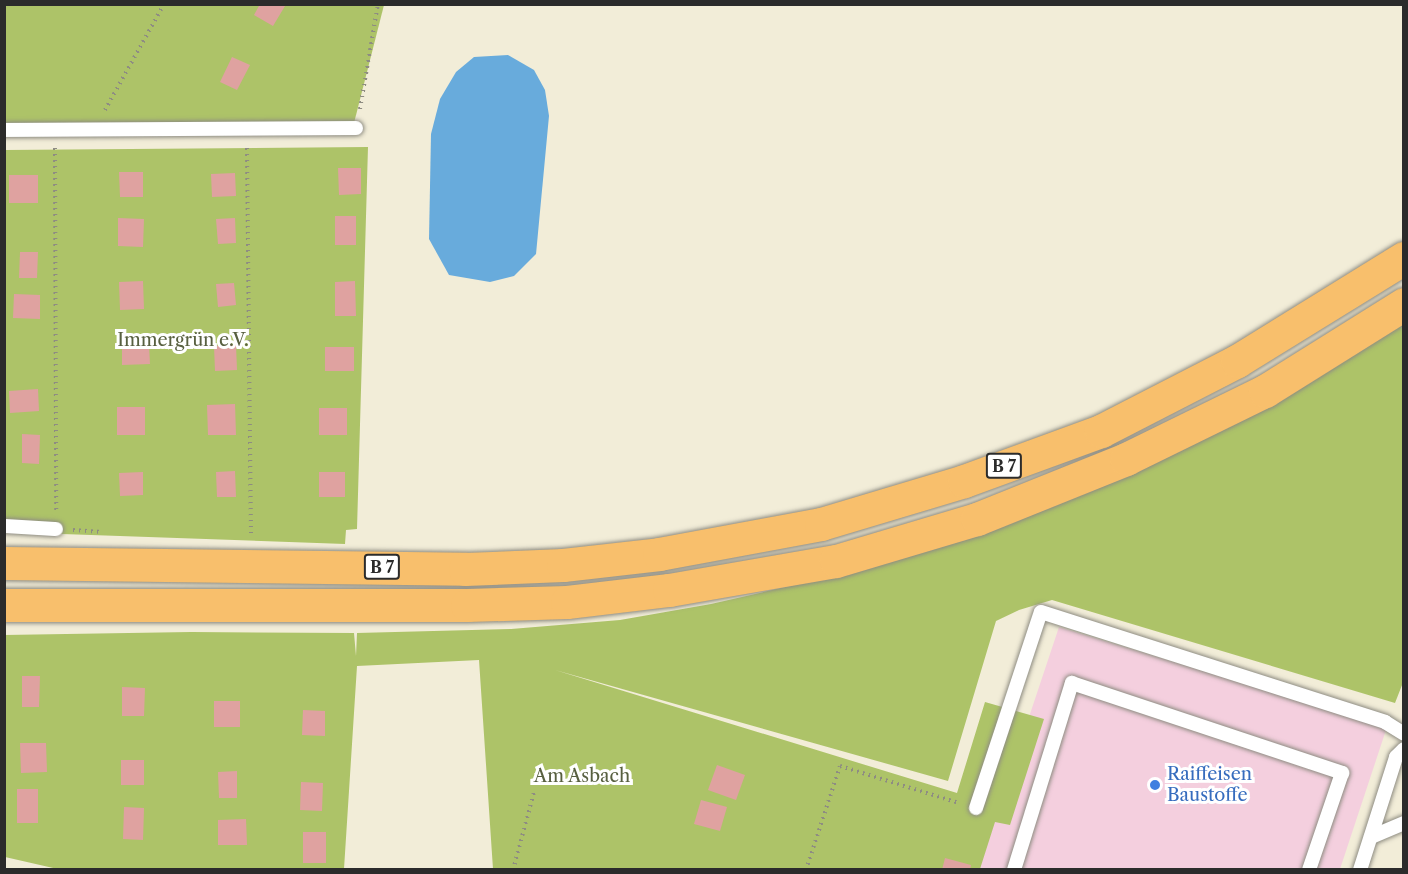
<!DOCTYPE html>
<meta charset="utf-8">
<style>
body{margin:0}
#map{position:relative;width:1408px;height:874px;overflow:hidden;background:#f2edd8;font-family:"Libre Caslon Text",serif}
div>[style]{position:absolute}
.built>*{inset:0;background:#f4cfde}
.green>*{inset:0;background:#adc368}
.water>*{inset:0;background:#68abdc}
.building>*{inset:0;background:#dfa2a0}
.path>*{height:4px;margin-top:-2px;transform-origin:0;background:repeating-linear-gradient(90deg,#8e8c82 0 1.5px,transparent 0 6px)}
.roads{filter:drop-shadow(0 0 2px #8e8c82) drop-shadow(0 0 2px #8e8c82)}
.service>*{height:14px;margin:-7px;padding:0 7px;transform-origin:7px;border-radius:7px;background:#fff}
.primary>*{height:33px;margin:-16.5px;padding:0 16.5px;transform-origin:16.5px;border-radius:16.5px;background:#f8bf6c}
.dots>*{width:16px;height:16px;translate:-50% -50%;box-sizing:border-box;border:3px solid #fff;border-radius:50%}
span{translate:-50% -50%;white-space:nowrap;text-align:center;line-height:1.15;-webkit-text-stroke:6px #fff;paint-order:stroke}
.shield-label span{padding:2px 4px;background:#fff;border:2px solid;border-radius:4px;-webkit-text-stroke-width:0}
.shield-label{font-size:16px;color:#2b2b2b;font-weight:700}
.park-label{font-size:18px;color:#586040}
.shop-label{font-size:18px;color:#366cbe}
.left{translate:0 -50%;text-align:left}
.frame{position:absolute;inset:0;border:6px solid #2b2b2b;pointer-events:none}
</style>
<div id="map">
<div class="built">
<div style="clip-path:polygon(1059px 627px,1387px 727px,1340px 869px,978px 870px)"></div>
</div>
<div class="green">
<div style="clip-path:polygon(4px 5px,384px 5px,354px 123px,5px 124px)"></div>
<div style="clip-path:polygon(368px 147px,357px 529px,346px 530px,345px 544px,5px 532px,5px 150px)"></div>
<div style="clip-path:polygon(1403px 321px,1404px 680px,1395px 703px,1052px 600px,1019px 610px,996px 621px,948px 781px,555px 670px,957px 793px,985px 702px,1044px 719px,1010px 825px,995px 822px,980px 869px,493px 869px,479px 660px,357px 666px,344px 869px,62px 870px,5px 857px,4px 635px,191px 632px,354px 633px,356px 656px,357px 633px,511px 629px,620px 620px,711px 604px,838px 575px)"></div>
</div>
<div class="water">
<div style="clip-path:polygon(508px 55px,534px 70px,545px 90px,549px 116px,536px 254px,514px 276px,490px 282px,449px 275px,429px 239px,431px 134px,440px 99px,456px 72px,474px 57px)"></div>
</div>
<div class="building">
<div style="clip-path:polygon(260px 4px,285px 6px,273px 26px,254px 15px)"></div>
<div style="clip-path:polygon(232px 57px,250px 65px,237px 90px,220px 82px)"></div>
<div style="clip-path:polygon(338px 168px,361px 168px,361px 194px,339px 195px)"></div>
<div style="clip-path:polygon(119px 172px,143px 172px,143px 197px,120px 197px)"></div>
<div style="clip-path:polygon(235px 173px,236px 196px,212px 197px,211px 174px)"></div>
<div style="clip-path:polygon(9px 175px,38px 175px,38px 203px,9px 203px)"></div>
<div style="clip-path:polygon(335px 216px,356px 216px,356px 245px,335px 245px)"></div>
<div style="clip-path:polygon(118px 218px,144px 219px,143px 247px,118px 246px)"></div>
<div style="clip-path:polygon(235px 218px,236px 243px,218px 244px,216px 219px)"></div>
<div style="clip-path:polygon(20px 252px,38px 252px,37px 278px,19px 278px)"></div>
<div style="clip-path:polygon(143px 281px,144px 309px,120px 310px,119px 282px)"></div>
<div style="clip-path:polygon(355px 281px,356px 316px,335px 316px,335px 282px)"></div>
<div style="clip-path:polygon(234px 283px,236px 305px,218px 307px,216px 284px)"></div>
<div style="clip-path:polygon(14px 294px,40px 295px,40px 319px,13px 318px)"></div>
<div style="clip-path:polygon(122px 345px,149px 345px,150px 364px,122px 365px)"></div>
<div style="clip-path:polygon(236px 345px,237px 370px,215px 371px,214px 346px)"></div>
<div style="clip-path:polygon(325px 347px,354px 347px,354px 371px,325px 371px)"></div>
<div style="clip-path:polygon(38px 389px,39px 411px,10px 413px,9px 391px)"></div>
<div style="clip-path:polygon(235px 404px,236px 435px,208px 435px,207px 405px)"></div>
<div style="clip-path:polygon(117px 407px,145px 407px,145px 435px,117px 435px)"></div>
<div style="clip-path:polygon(319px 408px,347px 408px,347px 435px,319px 435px)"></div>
<div style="clip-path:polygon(22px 434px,40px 435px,39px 464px,22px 463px)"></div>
<div style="clip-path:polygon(235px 471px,236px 497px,217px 497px,216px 472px)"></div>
<div style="clip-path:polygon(143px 472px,143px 495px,120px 496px,119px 473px)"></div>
<div style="clip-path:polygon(319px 472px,345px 472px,345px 497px,319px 497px)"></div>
<div style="clip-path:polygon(22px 676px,40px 676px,39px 707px,22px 707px)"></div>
<div style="clip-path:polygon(122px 687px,145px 688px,144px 716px,122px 716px)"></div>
<div style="clip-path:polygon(214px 701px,240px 701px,240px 727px,214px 727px)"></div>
<div style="clip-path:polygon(303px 710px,325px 711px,325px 736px,302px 735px)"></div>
<div style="clip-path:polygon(20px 743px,46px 743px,47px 772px,21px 773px)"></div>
<div style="clip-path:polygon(121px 760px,144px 760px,144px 785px,121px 785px)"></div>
<div style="clip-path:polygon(717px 765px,745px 775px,736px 800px,708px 790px)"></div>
<div style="clip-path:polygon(237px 771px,237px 798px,219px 798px,218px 772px)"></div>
<div style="clip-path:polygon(301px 782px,323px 783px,322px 811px,300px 810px)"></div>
<div style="clip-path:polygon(17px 789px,38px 789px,38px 823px,17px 823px)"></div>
<div style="clip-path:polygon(701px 800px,727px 807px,720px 831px,694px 824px)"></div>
<div style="clip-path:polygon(124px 807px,144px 808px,143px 840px,123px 839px)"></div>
<div style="clip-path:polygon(246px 819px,247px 845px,218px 845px,218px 820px)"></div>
<div style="clip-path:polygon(303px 832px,326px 832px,326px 863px,303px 863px)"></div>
<div style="clip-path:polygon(945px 858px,971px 865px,970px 870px,942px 870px)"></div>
</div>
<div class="path">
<div style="left:360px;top:109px;width:107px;rotate:-80.3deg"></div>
<div style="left:105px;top:110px;width:121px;rotate:-60.9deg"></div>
<div style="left:55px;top:148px;width:362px;rotate:89.8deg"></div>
<div style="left:247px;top:148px;width:388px;rotate:89.4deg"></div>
<div style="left:73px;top:530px;width:29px;rotate:4deg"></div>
<div style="left:513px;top:870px;width:81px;rotate:-74.9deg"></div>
<div style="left:806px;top:870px;width:109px;rotate:-71.9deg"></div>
<div style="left:840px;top:766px;width:125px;rotate:17.3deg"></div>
</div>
<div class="roads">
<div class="service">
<div style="left:4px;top:130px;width:352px;rotate:-0.3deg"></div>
<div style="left:4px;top:526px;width:52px;rotate:3.3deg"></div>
<div style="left:976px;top:808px;width:206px;rotate:-71.7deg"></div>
<div style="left:1041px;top:612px;width:361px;rotate:17.7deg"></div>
<div style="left:1385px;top:722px;width:22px;rotate:32deg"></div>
<div style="left:1371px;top:837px;width:36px;rotate:-23deg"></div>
<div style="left:1014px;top:870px;width:196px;rotate:-72.8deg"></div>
<div style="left:1072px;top:683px;width:285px;rotate:18.4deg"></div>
<div style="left:1342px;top:773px;width:102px;rotate:108.8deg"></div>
<div style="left:1360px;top:870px;width:119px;rotate:-72.3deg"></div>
<div style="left:1396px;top:757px;width:11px;rotate:-45deg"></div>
</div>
<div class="primary">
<div style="left:4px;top:563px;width:461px;rotate:0.7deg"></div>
<div style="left:465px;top:569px;width:98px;rotate:-2.3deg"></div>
<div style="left:563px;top:565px;width:97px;rotate:-6.5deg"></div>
<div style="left:659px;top:554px;width:165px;rotate:-10.5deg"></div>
<div style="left:821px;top:524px;width:149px;rotate:-16.7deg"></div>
<div style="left:964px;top:481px;width:146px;rotate:-20.1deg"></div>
<div style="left:1101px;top:431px;width:153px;rotate:-27.2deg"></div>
<div style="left:1237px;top:361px;width:196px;rotate:-31.7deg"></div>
<div style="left:4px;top:605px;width:463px"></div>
<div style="left:467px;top:605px;width:100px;rotate:-1.7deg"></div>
<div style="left:567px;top:602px;width:103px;rotate:-6.7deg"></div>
<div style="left:669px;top:590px;width:169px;rotate:-9.9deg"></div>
<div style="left:836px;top:561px;width:147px;rotate:-16.6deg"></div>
<div style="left:977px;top:519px;width:161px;rotate:-21.9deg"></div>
<div style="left:1126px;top:459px;width:155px;rotate:-26.1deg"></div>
<div style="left:1265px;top:391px;width:164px;rotate:-32deg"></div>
</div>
</div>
<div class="dots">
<div style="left:1155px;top:785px;background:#3f7fe0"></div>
</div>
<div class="shield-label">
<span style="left:1004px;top:466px">B 7</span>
<span style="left:382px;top:567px">B 7</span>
</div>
<div class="park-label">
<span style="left:183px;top:340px">Immergrün e.V.</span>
<span style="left:582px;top:776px">Am Asbach</span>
</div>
<div class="shop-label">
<span class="left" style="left:1167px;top:785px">Raiffeisen<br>Baustoffe</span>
</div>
<div class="frame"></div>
</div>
